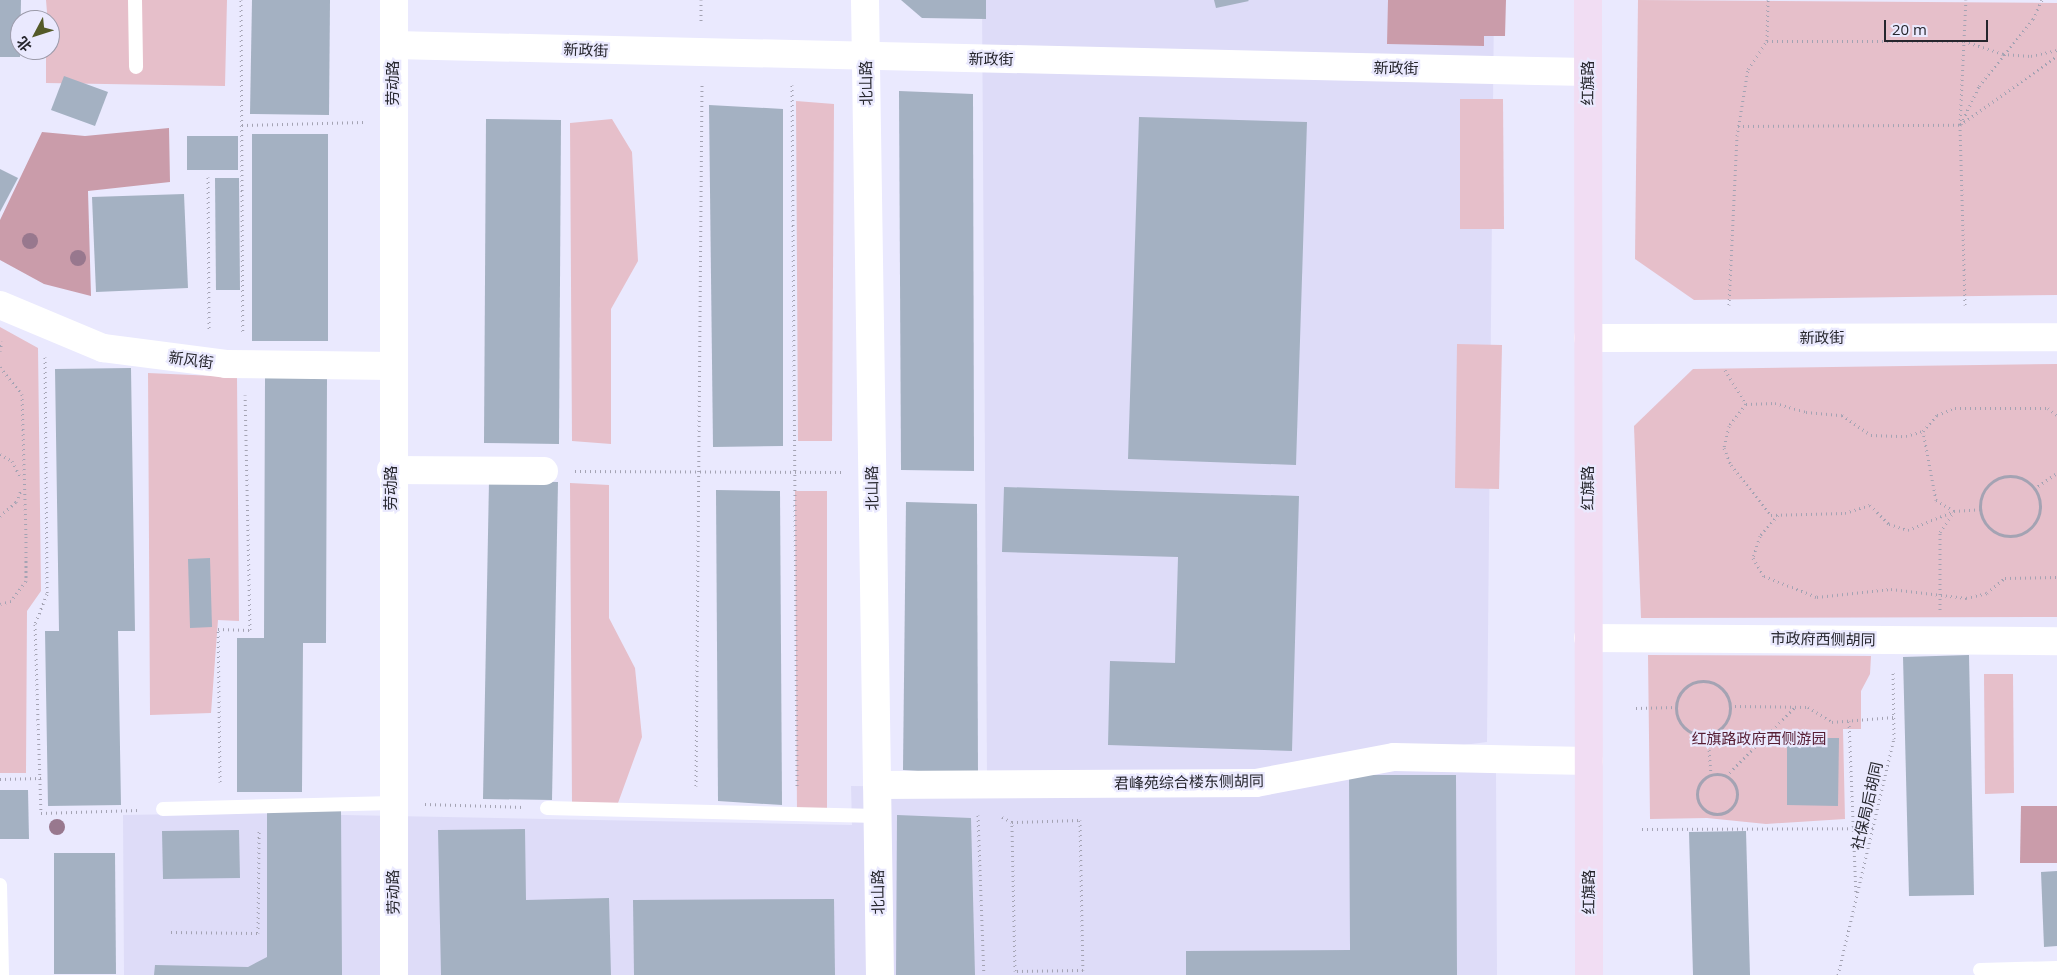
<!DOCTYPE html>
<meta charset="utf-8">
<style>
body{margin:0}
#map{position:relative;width:2057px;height:975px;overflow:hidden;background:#eae9fe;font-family:"Open Sans","Noto Sans SC",sans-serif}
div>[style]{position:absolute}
.built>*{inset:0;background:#dedcf8}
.green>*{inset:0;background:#e6bfca}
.forest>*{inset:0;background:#ca9caa}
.building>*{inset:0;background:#a4b1c2}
.path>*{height:3px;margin-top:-1.5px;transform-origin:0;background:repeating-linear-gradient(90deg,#a4a3b3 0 1px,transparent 0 5px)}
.path>.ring{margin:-1.5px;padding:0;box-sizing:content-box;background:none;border:3px solid #a4a3b3;border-radius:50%}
.lane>*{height:14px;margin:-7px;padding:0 7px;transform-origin:7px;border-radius:7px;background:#fff}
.street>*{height:28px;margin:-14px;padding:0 14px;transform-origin:14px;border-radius:14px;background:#fff}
.secondary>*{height:28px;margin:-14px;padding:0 14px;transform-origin:14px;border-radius:14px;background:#f1ddf3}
.trees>*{width:16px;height:16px;margin:-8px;border-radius:50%;background:#98788e}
span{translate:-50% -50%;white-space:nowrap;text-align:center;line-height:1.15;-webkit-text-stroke:4.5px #eae9fe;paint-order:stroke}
.street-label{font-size:15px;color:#26262d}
.park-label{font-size:15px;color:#551c32}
.north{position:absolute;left:10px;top:10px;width:50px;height:50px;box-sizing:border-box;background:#eae9fe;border:1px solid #9c9baa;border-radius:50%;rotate:230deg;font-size:14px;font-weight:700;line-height:20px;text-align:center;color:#26262d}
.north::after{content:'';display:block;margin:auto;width:18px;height:22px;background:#545a28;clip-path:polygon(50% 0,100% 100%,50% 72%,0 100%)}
.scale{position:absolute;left:1884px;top:20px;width:104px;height:22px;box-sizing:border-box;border:2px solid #26262d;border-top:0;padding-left:6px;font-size:15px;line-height:18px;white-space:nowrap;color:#26262d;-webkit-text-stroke:4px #eae9fe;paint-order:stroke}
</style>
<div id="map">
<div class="built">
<div style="clip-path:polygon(982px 0,1494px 0,1487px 742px,1275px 769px,987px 775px)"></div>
<div style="clip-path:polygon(1387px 766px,1496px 770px,1497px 975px,124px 975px,123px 815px,246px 813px,852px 825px,851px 786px,1254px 791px)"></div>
</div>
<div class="green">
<div style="clip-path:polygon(46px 0,227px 0,225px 86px,46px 83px,46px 50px,50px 50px)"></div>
<div style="clip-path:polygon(1638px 0,2057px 3px,2057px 295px,1694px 300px,1635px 259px)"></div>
<div style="clip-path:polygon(1460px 99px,1503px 99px,1504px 229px,1460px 229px)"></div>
<div style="clip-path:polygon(796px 101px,834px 104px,832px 441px,798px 441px)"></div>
<div style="clip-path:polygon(612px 119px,632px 152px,638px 261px,611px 309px,611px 444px,572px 441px,570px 123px)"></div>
<div style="clip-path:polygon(0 327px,38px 348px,41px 591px,27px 611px,26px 773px,0 773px)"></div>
<div style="clip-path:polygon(1457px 344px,1502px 345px,1499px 489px,1455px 488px)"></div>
<div style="clip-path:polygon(2057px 364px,2057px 617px,1641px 618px,1634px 426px,1693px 369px)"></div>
<div style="clip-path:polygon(148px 373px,237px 377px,239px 621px,218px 620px,211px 713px,150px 715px)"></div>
<div style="clip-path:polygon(570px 483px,609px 485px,609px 618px,635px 668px,642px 737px,618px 803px,572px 804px)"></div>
<div style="clip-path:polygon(795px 491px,827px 491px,827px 810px,797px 814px)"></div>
<div style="clip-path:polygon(1648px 655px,1871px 656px,1870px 674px,1861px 691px,1861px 729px,1843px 729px,1845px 819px,1766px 824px,1707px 818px,1650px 819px)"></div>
<div style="clip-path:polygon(1984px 674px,2013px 674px,2014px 793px,1985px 794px)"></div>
</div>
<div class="forest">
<div style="clip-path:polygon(1388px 0,1506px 0,1505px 36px,1484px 36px,1484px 46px,1387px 44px)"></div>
<div style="clip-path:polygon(169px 128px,170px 182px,88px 191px,91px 296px,44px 284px,0 260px,0 220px,42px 132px,85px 136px)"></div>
<div style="clip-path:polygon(2021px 806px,2057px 806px,2057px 863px,2020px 863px)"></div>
</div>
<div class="building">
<div style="clip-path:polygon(0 0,21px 0,20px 57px,0 57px)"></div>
<div style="clip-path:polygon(252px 0,330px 0,329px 115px,250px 114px)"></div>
<div style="clip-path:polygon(901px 0,986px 0,986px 19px,922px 18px)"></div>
<div style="clip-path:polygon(1214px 0,1248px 0,1249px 1px,1216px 8px)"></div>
<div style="clip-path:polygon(64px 76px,108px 92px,95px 126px,51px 110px)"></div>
<div style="clip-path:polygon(899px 91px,973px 94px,974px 471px,901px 470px)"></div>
<div style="clip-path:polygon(709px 105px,783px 109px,783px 446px,713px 447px)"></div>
<div style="clip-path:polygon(1139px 117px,1307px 122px,1296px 465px,1128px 459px)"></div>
<div style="clip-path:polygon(486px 119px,561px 120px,559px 444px,484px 443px)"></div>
<div style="clip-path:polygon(252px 134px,328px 134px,328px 341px,252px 341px)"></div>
<div style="clip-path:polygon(187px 136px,238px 136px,238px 170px,187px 170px)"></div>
<div style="clip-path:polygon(0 169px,18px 178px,0 212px)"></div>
<div style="clip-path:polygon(215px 178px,239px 178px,240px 290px,216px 290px)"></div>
<div style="clip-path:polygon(184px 194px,188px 288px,96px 292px,92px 197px)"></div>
<div style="clip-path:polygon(131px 368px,135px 631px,118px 631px,121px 805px,48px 806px,45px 631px,59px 631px,55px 369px)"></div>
<div style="clip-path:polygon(265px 377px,327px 378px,326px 643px,303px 643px,302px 792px,237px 792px,237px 638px,264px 638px)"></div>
<div style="clip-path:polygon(489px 481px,558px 482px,552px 800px,483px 799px)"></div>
<div style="clip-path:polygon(1004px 487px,1299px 496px,1292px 751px,1108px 745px,1110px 661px,1175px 663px,1178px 557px,1002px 552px)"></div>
<div style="clip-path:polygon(716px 490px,780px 491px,782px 805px,718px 801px)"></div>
<div style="clip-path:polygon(906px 502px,977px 504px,978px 775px,903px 770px)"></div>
<div style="clip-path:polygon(210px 558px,212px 627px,190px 628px,188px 559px)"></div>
<div style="clip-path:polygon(1969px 655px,1974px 895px,1909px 896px,1903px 657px)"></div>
<div style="clip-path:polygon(1787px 738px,1839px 738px,1838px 806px,1787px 805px)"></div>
<div style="clip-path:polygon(1349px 775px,1456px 775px,1457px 975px,1186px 975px,1186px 951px,1350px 950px)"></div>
<div style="clip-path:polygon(0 790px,28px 790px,29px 839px,0 839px)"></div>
<div style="clip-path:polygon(267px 807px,341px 807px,342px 975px,154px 975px,155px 965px,248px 967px,267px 957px)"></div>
<div style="clip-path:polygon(897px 815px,971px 818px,975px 975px,896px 975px)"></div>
<div style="clip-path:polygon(525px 829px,526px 900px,609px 898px,611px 975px,441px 975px,438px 830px)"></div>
<div style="clip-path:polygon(239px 830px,240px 878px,163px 879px,162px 831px)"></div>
<div style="clip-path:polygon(1746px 831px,1750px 975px,1693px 975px,1689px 832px)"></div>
<div style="clip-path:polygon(54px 853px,115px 853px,116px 974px,54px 974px)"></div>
<div style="clip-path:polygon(2057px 871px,2057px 946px,2044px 947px,2041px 872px)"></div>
<div style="clip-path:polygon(834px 899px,835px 975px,634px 975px,633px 900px)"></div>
</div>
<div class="path">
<div style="left:241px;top:0;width:332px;rotate:89.7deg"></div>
<div style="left:701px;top:0;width:21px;rotate:90deg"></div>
<div style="left:1767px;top:41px;width:197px"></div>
<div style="left:1964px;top:41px;width:41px;rotate:18.4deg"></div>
<div style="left:2003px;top:54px;width:28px;rotate:4deg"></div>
<div style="left:2031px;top:56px;width:27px;rotate:-13deg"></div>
<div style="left:792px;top:85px;width:703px;rotate:89.59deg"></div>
<div style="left:1961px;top:124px;width:42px;rotate:-64.7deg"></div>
<div style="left:1979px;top:86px;width:86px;rotate:-51.1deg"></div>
<div style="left:2033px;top:19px;width:21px;rotate:-65deg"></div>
<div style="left:242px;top:125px;width:122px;rotate:-1.4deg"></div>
<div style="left:1738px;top:126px;width:222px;rotate:-0.3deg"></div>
<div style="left:1960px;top:125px;width:125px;rotate:-87.3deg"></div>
<div style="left:208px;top:177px;width:152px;rotate:89.6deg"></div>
<div style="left:1729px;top:305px;width:169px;rotate:-87.3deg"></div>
<div style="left:1737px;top:136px;width:68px;rotate:-80.7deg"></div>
<div style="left:1748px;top:69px;width:34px;rotate:-56deg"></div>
<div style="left:1767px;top:41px;width:41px;rotate:-88.6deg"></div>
<div style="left:1965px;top:305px;width:180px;rotate:-91.6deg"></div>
<div style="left:1960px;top:125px;width:119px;rotate:-35.4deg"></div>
<div style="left:0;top:351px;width:10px;rotate:-79deg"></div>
<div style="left:45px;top:357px;width:237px;rotate:89.5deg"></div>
<div style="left:47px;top:594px;width:32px;rotate:112deg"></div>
<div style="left:35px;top:624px;width:189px;rotate:88.2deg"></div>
<div style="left:41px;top:813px;width:98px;rotate:-1.8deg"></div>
<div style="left:0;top:367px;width:35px;rotate:51deg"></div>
<div style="left:22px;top:394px;width:142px;rotate:88.4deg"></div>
<div style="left:26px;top:536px;width:45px;rotate:90deg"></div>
<div style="left:26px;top:581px;width:25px;rotate:127deg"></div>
<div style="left:11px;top:601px;width:11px;rotate:165deg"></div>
<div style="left:1725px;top:370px;width:40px;rotate:58deg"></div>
<div style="left:1746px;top:404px;width:28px;rotate:128deg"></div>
<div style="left:1729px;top:426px;width:23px;rotate:103deg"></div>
<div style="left:1724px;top:448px;width:18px;rotate:68deg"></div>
<div style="left:1731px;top:465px;width:64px;rotate:51.3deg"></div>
<div style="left:1771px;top:515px;width:74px;rotate:-1.5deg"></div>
<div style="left:1845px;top:513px;width:26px;rotate:-18deg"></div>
<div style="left:1870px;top:505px;width:27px;rotate:45deg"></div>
<div style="left:1889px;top:524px;width:20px;rotate:18deg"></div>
<div style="left:1908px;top:530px;width:50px;rotate:-22.4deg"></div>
<div style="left:1954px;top:511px;width:21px;rotate:-149deg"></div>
<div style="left:1936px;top:500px;width:70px;rotate:-100.7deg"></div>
<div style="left:1746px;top:404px;width:29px;rotate:-2deg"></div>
<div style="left:1775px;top:403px;width:32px;rotate:16deg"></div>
<div style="left:1806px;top:412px;width:36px;rotate:5deg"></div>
<div style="left:1842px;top:415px;width:35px;rotate:35deg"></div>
<div style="left:1871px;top:435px;width:35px;rotate:2deg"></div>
<div style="left:1906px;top:436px;width:18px;rotate:-16deg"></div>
<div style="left:1923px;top:431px;width:21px;rotate:-49deg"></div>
<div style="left:1937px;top:415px;width:19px;rotate:-21deg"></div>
<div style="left:1955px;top:408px;width:93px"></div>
<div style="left:2048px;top:408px;width:11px;rotate:38deg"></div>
<div style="left:0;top:454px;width:14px;rotate:30deg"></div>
<div style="left:12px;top:461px;width:18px;rotate:63deg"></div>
<div style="left:575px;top:471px;width:266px;rotate:0.2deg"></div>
<div class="ring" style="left:1980px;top:476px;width:57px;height:57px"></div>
<div style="left:2034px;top:489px;width:28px;rotate:-35deg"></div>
<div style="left:1778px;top:515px;width:28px;rotate:131deg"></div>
<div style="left:1760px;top:536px;width:23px;rotate:108deg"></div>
<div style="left:1753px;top:558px;width:21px;rotate:59deg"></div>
<div style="left:1764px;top:576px;width:57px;rotate:21.6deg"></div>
<div style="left:1817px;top:597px;width:74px;rotate:-6.2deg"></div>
<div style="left:1891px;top:589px;width:76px;rotate:6.8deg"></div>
<div style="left:1966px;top:598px;width:22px;rotate:-13deg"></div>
<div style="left:1987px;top:593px;width:23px;rotate:-40deg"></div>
<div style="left:2005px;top:578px;width:52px;rotate:-1.1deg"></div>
<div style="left:0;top:516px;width:21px;rotate:-41deg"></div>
<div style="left:16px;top:502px;width:13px;rotate:-67deg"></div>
<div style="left:1940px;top:610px;width:78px;rotate:-90deg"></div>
<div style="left:1940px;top:532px;width:25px;rotate:-56deg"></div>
<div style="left:1954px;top:511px;width:26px;rotate:-4deg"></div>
<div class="ring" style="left:1676px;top:681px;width:51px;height:51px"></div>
<div style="left:1730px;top:706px;width:78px;rotate:0.7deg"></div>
<div style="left:1808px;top:707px;width:28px;rotate:32deg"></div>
<div style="left:1832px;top:722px;width:62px;rotate:-4.6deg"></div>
<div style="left:1636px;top:708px;width:40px;rotate:-1.4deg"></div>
<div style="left:1849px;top:721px;width:172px;rotate:87.7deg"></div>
<div style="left:1708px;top:735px;width:40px;rotate:85.7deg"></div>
<div class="ring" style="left:1697px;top:774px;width:37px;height:37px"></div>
<div style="left:1726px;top:776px;width:98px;rotate:-45deg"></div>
<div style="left:0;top:779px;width:41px;rotate:-1.4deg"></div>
<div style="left:220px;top:782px;width:153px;rotate:-90.7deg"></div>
<div style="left:218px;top:629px;width:32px;rotate:2deg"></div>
<div style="left:250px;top:630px;width:235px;rotate:-91.2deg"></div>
<div style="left:696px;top:786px;width:704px;rotate:-89.51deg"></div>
<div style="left:425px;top:804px;width:99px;rotate:1.7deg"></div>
<div style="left:978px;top:815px;width:160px;rotate:87.9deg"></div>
<div style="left:1002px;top:817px;width:11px;rotate:27deg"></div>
<div style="left:1012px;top:822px;width:68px;rotate:-1.7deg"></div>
<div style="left:1080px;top:820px;width:150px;rotate:88.9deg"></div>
<div style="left:1083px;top:970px;width:68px;rotate:179.2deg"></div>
<div style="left:1015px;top:971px;width:149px;rotate:-91.2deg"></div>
<div style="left:1642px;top:829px;width:231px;rotate:-0.2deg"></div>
<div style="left:171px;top:932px;width:87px;rotate:0.7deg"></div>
<div style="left:258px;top:933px;width:103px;rotate:-89.4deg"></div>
<div style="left:1838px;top:975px;width:243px;rotate:-76.7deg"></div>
<div style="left:1894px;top:739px;width:68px;rotate:-90.8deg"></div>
</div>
<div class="lane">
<div style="left:135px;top:0;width:67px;rotate:89.1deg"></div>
<div style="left:547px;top:808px;width:330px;rotate:1.4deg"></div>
<div style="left:163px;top:809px;width:230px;rotate:-1.5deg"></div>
<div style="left:0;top:885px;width:90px;rotate:88.7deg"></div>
<div style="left:1980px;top:970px;width:77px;rotate:-1.5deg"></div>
</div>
<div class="street">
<div style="left:394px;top:0;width:975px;rotate:90deg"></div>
<div style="left:865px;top:0;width:975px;rotate:89.12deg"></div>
<div style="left:394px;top:45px;width:1194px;rotate:1.3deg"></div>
<div style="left:0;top:305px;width:112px;rotate:22.7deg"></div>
<div style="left:103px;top:348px;width:124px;rotate:7.4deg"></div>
<div style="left:226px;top:364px;width:166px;rotate:0.7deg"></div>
<div style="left:1588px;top:338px;width:469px;rotate:-0.1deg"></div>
<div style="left:391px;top:470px;width:153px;rotate:0.4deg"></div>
<div style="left:1588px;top:638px;width:469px;rotate:0.4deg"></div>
<div style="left:877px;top:785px;width:379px;rotate:-0.3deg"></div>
<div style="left:1256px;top:783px;width:140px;rotate:-10.7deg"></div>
<div style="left:1394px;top:757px;width:195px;rotate:1.2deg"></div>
</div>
<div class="secondary">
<div style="left:1588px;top:0;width:975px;rotate:89.94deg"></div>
</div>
<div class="trees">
<div style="left:30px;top:241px"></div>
<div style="left:78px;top:258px"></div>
<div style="left:57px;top:827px"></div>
</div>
<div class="street-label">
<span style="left:586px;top:50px;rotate:2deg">新政街</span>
<span style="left:991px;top:59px;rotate:1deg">新政街</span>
<span style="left:1396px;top:68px;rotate:1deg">新政街</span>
<span style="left:393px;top:83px;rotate:-90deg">劳动路</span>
<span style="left:866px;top:83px;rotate:-91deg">北山路</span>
<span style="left:1588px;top:83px;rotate:-90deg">红旗路</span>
<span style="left:1822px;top:338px">新政街</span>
<span style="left:191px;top:360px;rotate:8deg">新风街</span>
<span style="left:391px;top:488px;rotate:-90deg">劳动路</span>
<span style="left:872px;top:488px;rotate:-91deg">北山路</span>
<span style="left:1588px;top:488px;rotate:-90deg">红旗路</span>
<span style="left:1823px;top:639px;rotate:1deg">市政府西侧胡同</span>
<span style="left:1189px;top:782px;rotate:-1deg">君峰苑综合楼东侧胡同</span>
<span style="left:1867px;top:806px;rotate:-77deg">社保局后胡同</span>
<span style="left:393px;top:892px;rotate:-91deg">劳动路</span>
<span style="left:878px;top:892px;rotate:-91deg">北山路</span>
<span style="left:1589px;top:892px;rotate:-90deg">红旗路</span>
</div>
<div class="park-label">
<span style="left:1759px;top:739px">红旗路政府西侧游园</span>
</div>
<div class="north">北</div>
<div class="scale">20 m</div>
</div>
